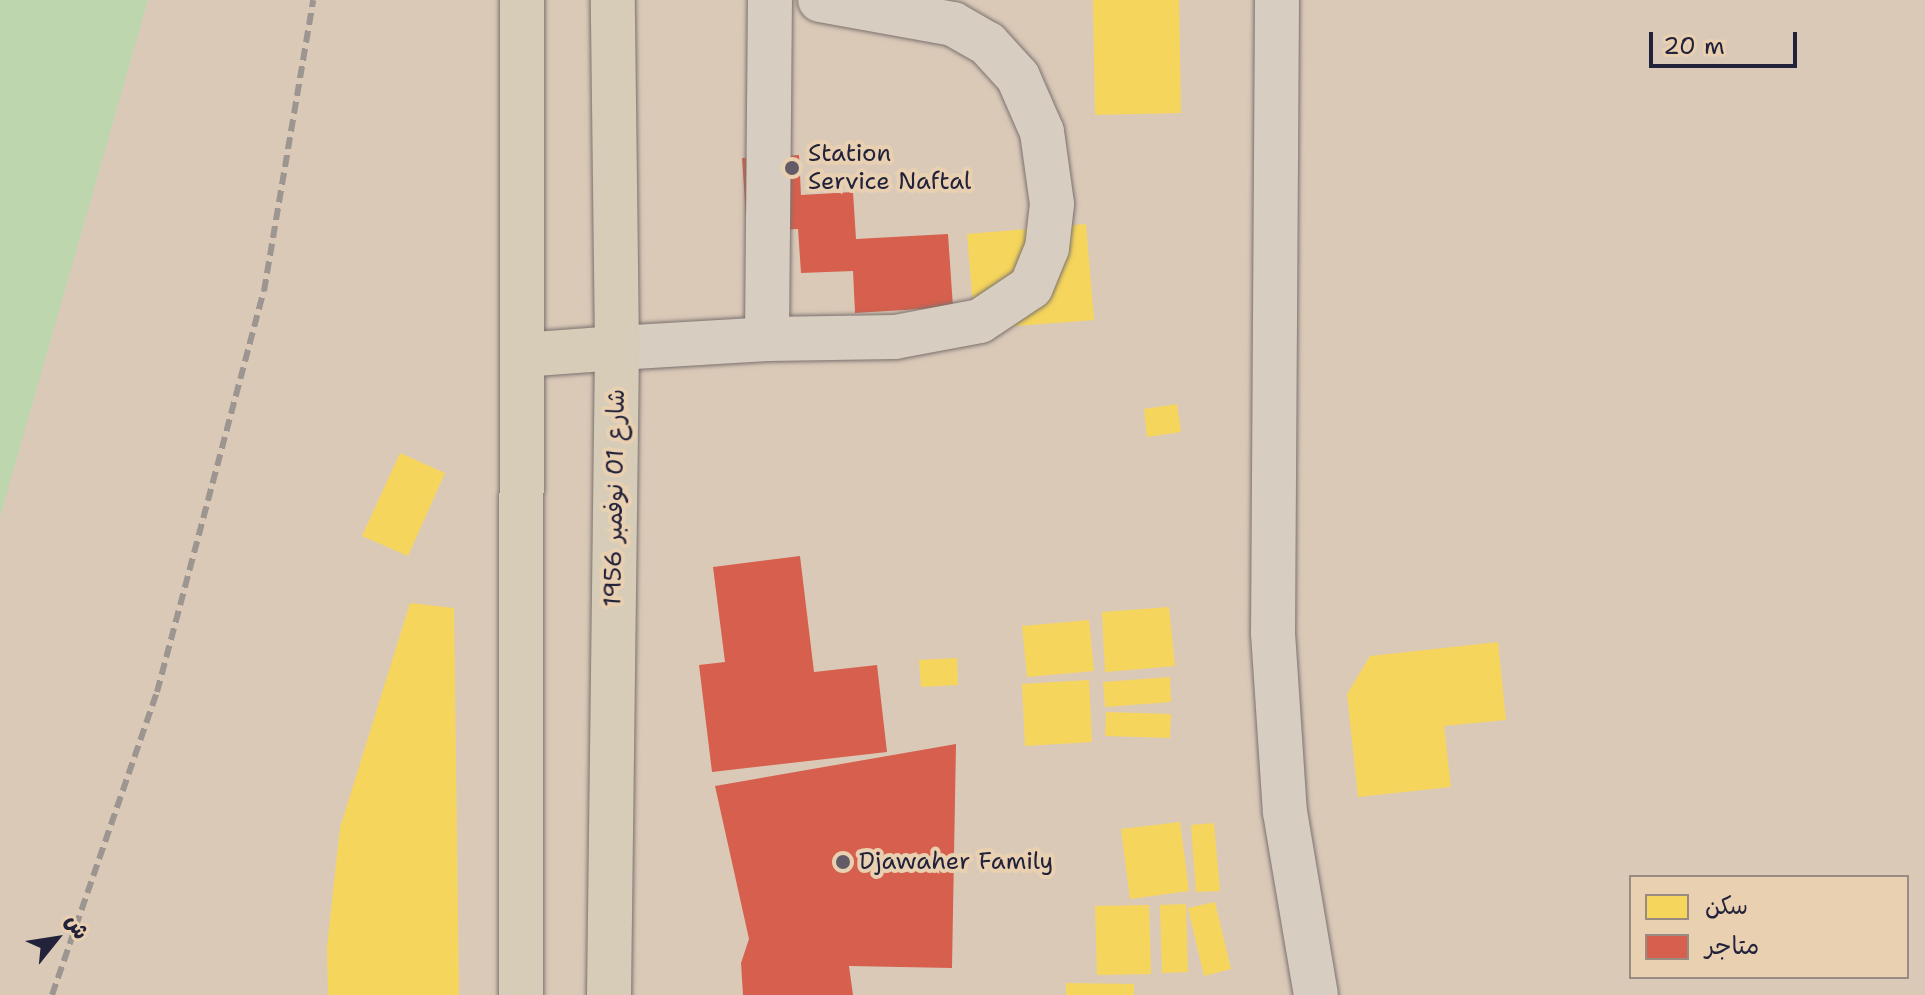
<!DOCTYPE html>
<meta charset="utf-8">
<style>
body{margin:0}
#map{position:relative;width:1925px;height:995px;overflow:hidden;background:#dbc9b8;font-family:"Shantell Sans","Playpen Sans Arabic",sans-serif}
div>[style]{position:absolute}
.green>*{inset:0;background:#bed6ae}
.homes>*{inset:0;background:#f6d55c}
.shops>*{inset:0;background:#d6604d}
.roads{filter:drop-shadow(0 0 2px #7a726f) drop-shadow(0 0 2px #7a726f)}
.minor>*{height:44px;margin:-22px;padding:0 22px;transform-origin:22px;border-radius:22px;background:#d8cdc1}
.major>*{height:44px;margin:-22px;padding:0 22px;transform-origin:22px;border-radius:22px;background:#d6ccb8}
.rail>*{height:6px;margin-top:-3px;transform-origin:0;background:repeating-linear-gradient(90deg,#9d9590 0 12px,transparent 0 18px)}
.dots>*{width:22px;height:22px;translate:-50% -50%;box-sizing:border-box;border:4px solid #e9d0b1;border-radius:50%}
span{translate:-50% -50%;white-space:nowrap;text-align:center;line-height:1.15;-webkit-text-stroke:8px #e9d0b1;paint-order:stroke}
.poi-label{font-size:24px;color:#22223b}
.left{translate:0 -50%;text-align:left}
.street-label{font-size:24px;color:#22223b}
.legend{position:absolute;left:1629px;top:875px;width:280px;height:104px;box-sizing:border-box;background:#e9d0b1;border:2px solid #998a82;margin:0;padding:10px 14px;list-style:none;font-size:24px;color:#22223b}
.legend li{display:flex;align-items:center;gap:16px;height:40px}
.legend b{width:40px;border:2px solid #998a82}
.north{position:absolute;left:16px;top:899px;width:80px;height:80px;-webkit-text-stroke:6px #e9d0b1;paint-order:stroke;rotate:60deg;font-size:22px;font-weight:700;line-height:32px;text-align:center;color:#22223b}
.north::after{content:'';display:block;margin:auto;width:28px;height:36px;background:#22223b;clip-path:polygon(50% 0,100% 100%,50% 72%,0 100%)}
.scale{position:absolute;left:1649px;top:32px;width:148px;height:36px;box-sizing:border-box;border:4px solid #22223b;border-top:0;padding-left:10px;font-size:24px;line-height:28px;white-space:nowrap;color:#22223b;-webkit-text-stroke:6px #e9d0b1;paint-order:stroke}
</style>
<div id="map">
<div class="green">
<div style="clip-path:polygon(0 0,148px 0,0 517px)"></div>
</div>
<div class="homes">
<div style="clip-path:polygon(1093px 0,1179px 0,1181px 113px,1095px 115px)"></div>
<div style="clip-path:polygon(1086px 224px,1094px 320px,975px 329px,967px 234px)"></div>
<div style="clip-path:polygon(1177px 404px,1181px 432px,1147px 437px,1144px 409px)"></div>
<div style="clip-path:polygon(400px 453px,445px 473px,408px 556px,362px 536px)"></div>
<div style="clip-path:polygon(410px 603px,454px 608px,459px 995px,328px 995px,327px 947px,340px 828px)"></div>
<div style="clip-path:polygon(1169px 607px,1175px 666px,1105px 672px,1102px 612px)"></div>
<div style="clip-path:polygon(1089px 620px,1094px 671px,1027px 677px,1022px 626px)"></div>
<div style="clip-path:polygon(1498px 642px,1506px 720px,1444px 726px,1451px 787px,1358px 797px,1347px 694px,1370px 656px)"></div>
<div style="clip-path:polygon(957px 658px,958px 685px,921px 687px,919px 660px)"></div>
<div style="clip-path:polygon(1170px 677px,1171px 702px,1105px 707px,1103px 682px)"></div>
<div style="clip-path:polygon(1089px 680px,1092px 742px,1025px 746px,1022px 684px)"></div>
<div style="clip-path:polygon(1106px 712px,1171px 714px,1170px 738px,1105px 736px)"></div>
<div style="clip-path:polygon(1180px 822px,1189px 891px,1130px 899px,1121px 829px)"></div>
<div style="clip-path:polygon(1214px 823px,1220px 891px,1196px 892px,1191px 825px)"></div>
<div style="clip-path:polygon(1215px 902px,1231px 969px,1204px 976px,1188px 908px)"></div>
<div style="clip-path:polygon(1186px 904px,1188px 972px,1162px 973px,1160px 905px)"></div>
<div style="clip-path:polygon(1149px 905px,1151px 974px,1097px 975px,1095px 906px)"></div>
<div style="clip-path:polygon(1066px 983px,1134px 984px,1134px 995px,1066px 995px)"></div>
</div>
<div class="shops">
<div style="clip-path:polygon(799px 155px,801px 195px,853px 192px,856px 239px,948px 234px,953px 307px,855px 313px,853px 271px,801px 273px,798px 229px,747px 232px,742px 158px)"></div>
<div style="clip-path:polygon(800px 556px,814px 672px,877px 665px,887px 752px,712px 772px,699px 665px,725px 662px,713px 567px)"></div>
<div style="clip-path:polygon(956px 744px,952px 968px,849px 966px,853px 995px,743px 995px,741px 963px,749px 939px,715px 786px)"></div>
</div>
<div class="roads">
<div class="minor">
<div style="left:1277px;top:0;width:633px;rotate:90.36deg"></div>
<div style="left:1273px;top:633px;width:179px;rotate:86.2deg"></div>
<div style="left:1285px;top:812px;width:186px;rotate:80.4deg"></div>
<div style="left:767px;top:339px;width:128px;rotate:-0.9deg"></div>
<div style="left:895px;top:337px;width:86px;rotate:-10.7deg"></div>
<div style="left:980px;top:321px;width:61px;rotate:-33.7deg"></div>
<div style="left:1031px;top:287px;width:42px;rotate:-67.7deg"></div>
<div style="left:1047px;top:248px;width:44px;rotate:-83.5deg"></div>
<div style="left:1052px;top:204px;width:73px;rotate:-97.9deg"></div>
<div style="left:1042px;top:132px;width:60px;rotate:-113.6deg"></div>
<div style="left:1018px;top:77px;width:45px;rotate:-132.3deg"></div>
<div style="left:988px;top:44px;width:40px;rotate:-150.3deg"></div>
<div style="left:953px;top:24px;width:135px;rotate:-169.8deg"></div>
<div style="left:617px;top:348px;width:150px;rotate:-3.4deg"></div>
<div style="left:767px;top:339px;width:339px;rotate:-89.5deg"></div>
</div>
<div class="major">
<div style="left:522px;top:355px;width:95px;rotate:-4.2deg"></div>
<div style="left:521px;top:995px;width:995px;rotate:-89.94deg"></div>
<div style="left:609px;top:995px;width:647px;rotate:-89.29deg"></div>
<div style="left:617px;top:348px;width:348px;rotate:-90.7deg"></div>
</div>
</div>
<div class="rail">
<div style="left:52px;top:995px;width:321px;rotate:-70.9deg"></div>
<div style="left:157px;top:692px;width:415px;rotate:-75.1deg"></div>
<div style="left:264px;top:291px;width:295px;rotate:-80.4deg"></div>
</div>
<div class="dots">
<div style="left:792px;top:168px;background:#635c67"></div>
<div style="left:843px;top:862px;background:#635c67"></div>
</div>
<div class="poi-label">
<span class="left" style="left:808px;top:168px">Station<br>Service Naftal</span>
<span class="left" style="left:859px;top:862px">Djawaher Family</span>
</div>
<div class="street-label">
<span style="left:615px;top:498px;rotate:-89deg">شارع 01 نوفمبر 1956</span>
</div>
<ul class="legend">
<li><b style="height:22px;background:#f6d55c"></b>سكن</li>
<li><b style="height:22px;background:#d6604d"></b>متاجر</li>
</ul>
<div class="north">ش</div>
<div class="scale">20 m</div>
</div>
